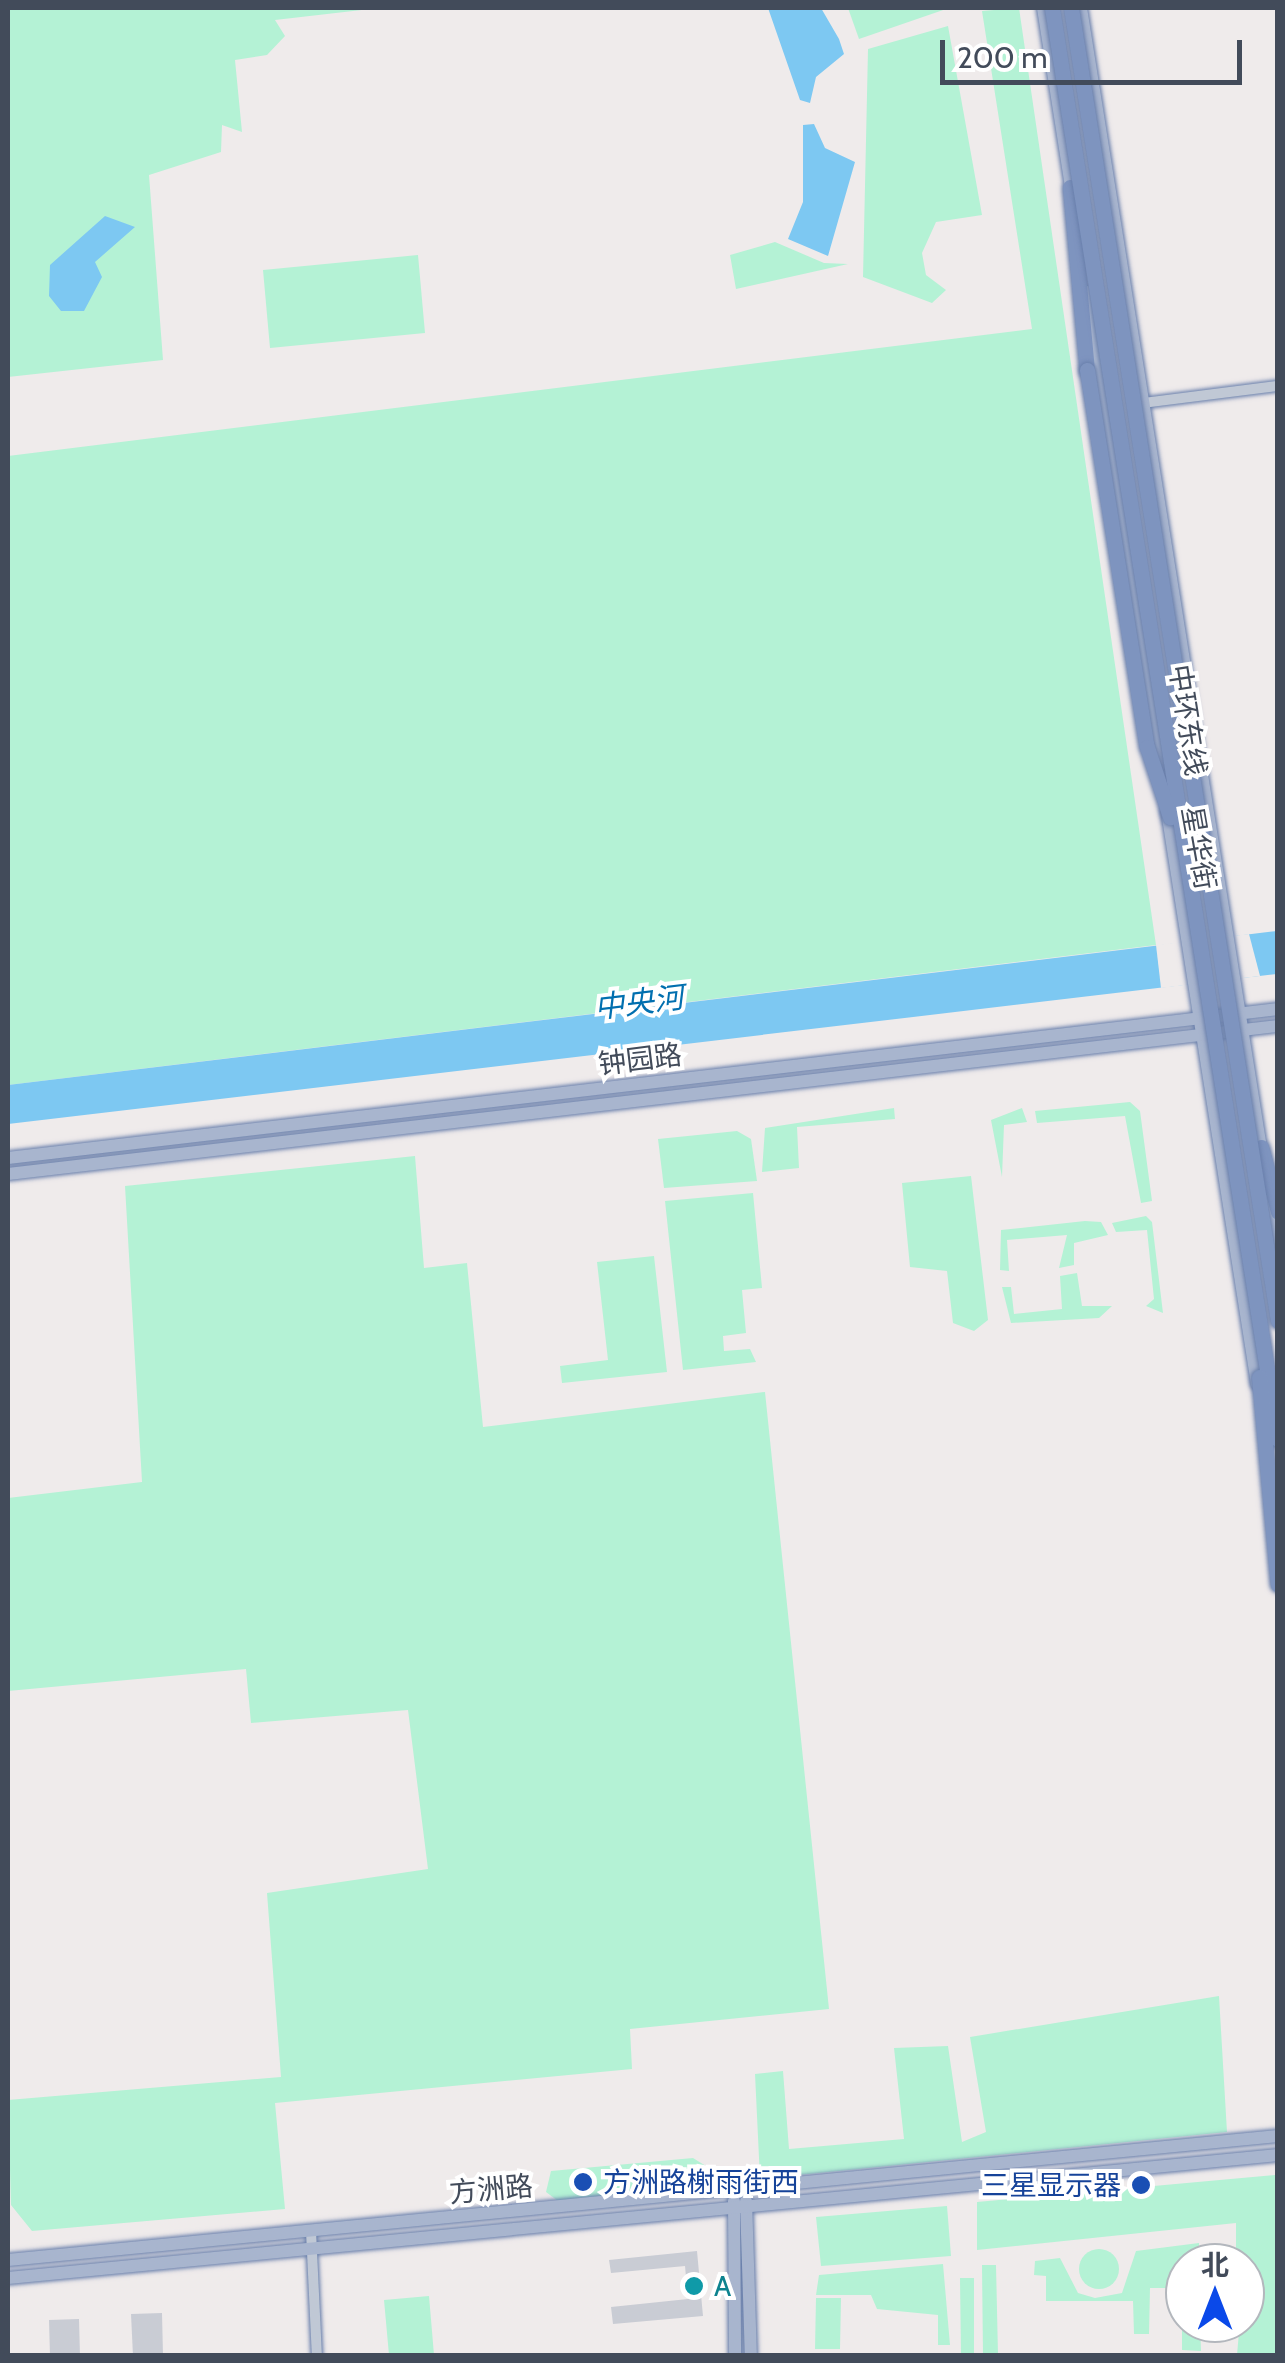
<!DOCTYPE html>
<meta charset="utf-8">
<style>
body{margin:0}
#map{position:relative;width:1285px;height:2363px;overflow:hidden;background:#efebeb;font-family:Cabin,"Noto Sans SC",sans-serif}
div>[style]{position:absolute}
.green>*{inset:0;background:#b4f2d5}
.round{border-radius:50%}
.water>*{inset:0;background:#7dc8f2}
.pier>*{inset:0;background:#efebeb}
.building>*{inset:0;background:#c9ccd4}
.roads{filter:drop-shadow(0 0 2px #697fab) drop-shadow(0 0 2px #697fab)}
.minor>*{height:10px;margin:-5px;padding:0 5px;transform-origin:5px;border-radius:5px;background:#c0c8d5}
.major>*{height:12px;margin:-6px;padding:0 6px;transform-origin:6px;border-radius:6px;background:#a8b5ce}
.highway>*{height:15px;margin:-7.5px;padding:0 7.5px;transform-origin:7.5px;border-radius:7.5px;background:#7e94bf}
.bridges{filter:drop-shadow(0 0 2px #697fab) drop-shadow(0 0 2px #697fab)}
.highway-bridge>*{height:15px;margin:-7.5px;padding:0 7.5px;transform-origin:7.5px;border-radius:7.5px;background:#7e94bf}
.dots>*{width:28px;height:28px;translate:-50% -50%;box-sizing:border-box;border:5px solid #fff;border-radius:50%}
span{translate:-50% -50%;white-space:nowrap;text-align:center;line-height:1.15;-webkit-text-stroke:8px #fff;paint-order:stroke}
.street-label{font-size:28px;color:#424b5a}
.transit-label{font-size:28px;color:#164399}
.left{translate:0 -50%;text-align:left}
.right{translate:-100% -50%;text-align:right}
.culture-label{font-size:28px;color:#0d838f}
.water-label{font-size:30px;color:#016faf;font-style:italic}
.frame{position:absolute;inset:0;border:10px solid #424b5a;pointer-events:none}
.north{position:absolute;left:1165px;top:2243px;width:100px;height:100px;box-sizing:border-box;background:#fff;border:2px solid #b3b7bd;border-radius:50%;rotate:0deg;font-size:28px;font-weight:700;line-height:40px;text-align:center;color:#424b5a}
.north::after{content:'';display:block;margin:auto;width:35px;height:45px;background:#0a49e9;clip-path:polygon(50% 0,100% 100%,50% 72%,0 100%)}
.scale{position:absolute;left:940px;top:40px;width:302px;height:45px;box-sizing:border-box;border:5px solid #424b5a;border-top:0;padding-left:12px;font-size:30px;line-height:35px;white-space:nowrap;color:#424b5a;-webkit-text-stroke:8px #fff;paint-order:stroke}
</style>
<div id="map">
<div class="green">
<div style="clip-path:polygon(8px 8px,379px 8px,275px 20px,285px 36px,267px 55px,235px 60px,242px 132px,222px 125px,221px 152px,149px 175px,163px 360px,8px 377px)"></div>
<div style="clip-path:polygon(848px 8px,949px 8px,859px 39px)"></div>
<div style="clip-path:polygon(1019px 8px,1156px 945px,8px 1085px,8px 456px,1032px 329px,982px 11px)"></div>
<div style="clip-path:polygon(948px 26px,982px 215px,936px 222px,922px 253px,926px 275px,946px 290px,932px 303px,863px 277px,868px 49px)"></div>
<div style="clip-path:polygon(775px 242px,824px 263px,848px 264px,736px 289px,730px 255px)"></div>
<div style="clip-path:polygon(418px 255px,425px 333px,270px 348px,263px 270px)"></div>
<div style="clip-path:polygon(1130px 1102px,1140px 1111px,1152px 1201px,1141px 1203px,1125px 1116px,1037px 1123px,1035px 1111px)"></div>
<div style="clip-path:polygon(894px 1108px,895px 1119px,797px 1127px,799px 1168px,762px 1172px,765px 1128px)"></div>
<div style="clip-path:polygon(1022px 1108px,1027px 1122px,1004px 1125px,1002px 1177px,991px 1120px)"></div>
<div style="clip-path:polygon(737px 1131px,751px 1139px,757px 1181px,664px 1188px,658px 1139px)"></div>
<div style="clip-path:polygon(415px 1156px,424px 1268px,467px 1263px,483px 1427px,765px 1392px,829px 2009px,630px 2029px,632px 2069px,275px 2103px,285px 2209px,32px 2231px,11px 2205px,8px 2100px,281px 2077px,267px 1893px,428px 1869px,408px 1710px,251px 1723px,246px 1669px,8px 1691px,8px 1498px,142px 1482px,125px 1186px)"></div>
<div style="clip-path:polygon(971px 1176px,988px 1320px,974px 1331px,953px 1323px,947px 1271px,910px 1267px,902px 1183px)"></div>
<div style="clip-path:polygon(753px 1193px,762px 1288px,742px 1290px,746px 1333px,723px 1336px,724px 1351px,750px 1349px,756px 1362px,683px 1370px,665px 1201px)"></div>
<div style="clip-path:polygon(1146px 1216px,1152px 1222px,1163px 1313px,1146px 1306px,1154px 1299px,1147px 1230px,1116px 1232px,1112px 1223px)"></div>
<div style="clip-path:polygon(1085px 1221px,1101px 1222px,1108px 1235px,1074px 1243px,1074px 1265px,1059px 1268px,1067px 1235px,1007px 1240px,1009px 1271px,1000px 1270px,1001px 1230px)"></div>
<div style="clip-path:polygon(654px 1256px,667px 1372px,562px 1383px,560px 1366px,608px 1360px,597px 1262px)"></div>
<div style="clip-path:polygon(1077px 1273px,1082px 1306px,1112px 1306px,1099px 1318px,1011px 1323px,1002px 1287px,1011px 1287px,1014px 1314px,1062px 1309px,1060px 1276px)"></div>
<div style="clip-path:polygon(1219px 1996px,1227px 2132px,760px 2179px,755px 2074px,783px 2071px,789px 2149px,904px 2139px,894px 2048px,948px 2046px,962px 2142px,986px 2132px,970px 2037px)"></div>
<div style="clip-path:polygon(693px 2158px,717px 2173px,710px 2188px,558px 2201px,546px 2192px,551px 2171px)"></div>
<div style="clip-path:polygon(1275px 2175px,1277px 2355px,1237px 2355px,1245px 2263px,1236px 2263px,1236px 2223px,977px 2250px,977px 2202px)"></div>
<div style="clip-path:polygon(947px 2206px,951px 2256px,821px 2266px,816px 2217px)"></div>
<div style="clip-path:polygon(1199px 2243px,1199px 2263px,1185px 2263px,1185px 2323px,1200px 2323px,1201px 2351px,1182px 2350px,1182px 2288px,1150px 2288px,1149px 2334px,1134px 2334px,1133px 2301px,1046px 2301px,1046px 2276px,1034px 2275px,1035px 2261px,1060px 2258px,1078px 2293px,1095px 2298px,1122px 2293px,1136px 2251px)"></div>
<div class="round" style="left:1079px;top:2249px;width:40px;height:40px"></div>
<div style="clip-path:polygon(943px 2264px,950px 2345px,938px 2345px,938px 2315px,877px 2309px,871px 2295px,816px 2295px,819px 2275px)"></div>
<div style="clip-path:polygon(982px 2265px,996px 2265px,998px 2355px,983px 2355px)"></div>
<div style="clip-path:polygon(960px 2278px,974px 2278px,974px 2355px,961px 2355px)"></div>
<div style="clip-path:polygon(429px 2296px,434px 2355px,389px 2355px,384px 2300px)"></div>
<div style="clip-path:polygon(816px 2298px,841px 2298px,840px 2349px,815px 2349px)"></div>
</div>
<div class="water">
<div style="clip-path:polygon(768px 8px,821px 8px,839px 39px,844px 54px,816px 77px,810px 103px,800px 100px)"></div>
<div style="clip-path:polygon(814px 124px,825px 148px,855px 162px,828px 256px,788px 239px,803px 202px,803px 125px)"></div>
<div style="clip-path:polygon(105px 216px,135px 227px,95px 262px,102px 277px,84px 311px,61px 311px,49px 296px,50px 265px)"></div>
<div style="clip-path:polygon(1277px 931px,1277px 974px,8px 1124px,8px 1085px)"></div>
</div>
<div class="pier">
<div style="clip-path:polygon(1249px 934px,1260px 976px,1161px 988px,1156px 945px)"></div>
</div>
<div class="building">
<div style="clip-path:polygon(697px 2251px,703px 2316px,613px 2324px,611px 2307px,688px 2299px,685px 2266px,611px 2273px,609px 2260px)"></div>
<div style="clip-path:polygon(162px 2313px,163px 2356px,133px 2356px,131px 2314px)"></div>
<div style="clip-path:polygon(79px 2319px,80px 2356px,50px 2356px,49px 2320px)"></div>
</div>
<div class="roads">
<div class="minor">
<div style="left:1143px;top:403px;width:136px;rotate:-7.2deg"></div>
<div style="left:311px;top:2231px;width:125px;rotate:87.3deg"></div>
</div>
<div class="major">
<div style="left:1043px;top:8px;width:188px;rotate:81.1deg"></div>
<div style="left:1081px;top:8px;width:1161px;rotate:81.03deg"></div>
<div style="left:1087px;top:292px;width:480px;rotate:81.4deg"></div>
<div style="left:1167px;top:811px;width:580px;rotate:81.07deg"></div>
<div style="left:8px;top:1158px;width:1279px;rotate:-6.69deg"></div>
<div style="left:8px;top:1174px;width:1279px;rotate:-6.65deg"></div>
<div style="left:1269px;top:1200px;width:58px;rotate:81deg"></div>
<div style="left:734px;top:2201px;width:155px;rotate:89.6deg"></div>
<div style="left:746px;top:2201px;width:155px;rotate:88.2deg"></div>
<div style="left:8px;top:2260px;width:1276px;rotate:-5.58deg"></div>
<div style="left:8px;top:2278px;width:1276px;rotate:-5.53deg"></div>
</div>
<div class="highway">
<div style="left:1070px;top:187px;width:184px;rotate:84.7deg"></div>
<div style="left:1261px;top:1147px;width:67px;rotate:75.3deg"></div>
</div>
</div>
<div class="bridges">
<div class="highway-bridge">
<div style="left:1052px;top:8px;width:1449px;rotate:81.03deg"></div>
<div style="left:1071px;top:8px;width:1329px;rotate:81.04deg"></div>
<div style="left:1087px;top:370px;width:382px;rotate:81deg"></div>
<div style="left:1147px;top:747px;width:74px;rotate:71.8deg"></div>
<div style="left:1259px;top:1377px;width:208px;rotate:84.8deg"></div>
</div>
</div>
<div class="dots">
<div style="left:583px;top:2182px;background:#1a4fb4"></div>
<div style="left:1141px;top:2185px;background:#1a4fb4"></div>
<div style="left:694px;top:2286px;background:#0f9aa8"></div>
</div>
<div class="street-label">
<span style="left:1188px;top:720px;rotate:81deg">中环东线</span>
<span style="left:1199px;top:848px;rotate:80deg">星华街</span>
<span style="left:640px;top:1059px;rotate:-7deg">钟园路</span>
<span style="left:491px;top:2189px;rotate:-5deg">方洲路</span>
</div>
<div class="transit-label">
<span class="left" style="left:603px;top:2182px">方洲路榭雨街西</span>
<span class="right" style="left:1121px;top:2185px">三星显示器</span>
</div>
<div class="culture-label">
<span class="left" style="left:714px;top:2286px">A</span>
</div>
<div class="water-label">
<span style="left:639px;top:1003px;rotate:-7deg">中央河</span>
</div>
<div class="frame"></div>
<div class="north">北</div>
<div class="scale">200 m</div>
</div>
